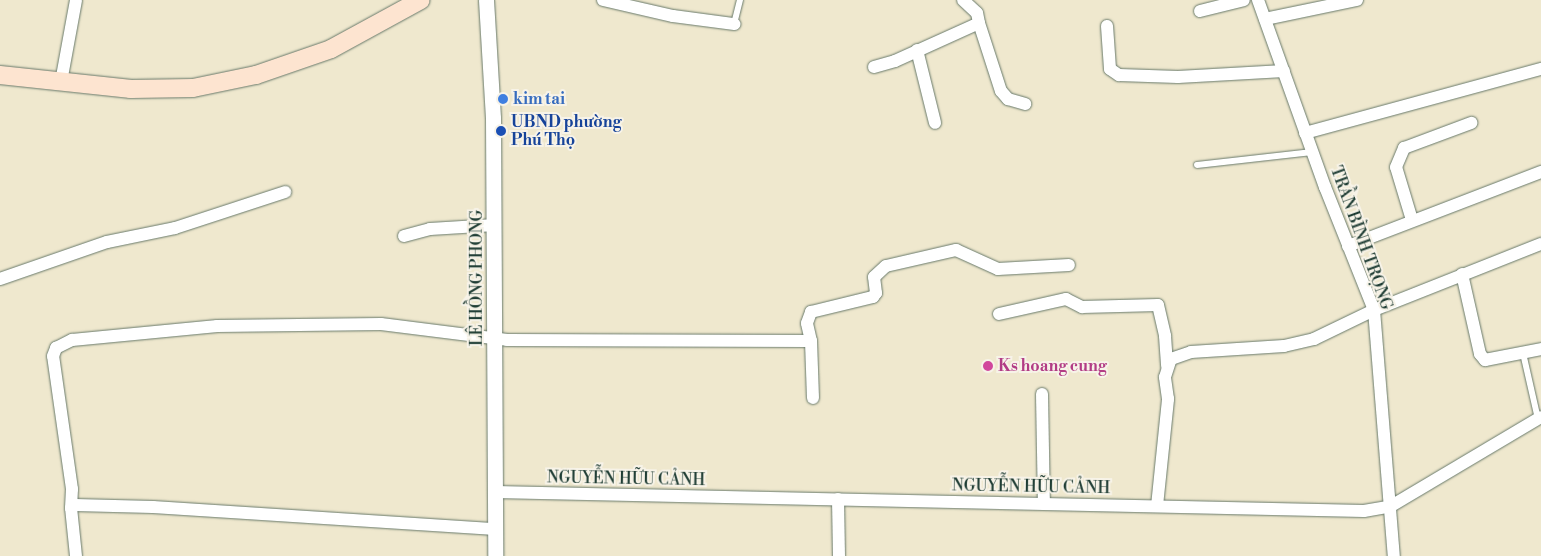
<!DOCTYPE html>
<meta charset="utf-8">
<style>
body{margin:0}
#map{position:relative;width:1541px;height:556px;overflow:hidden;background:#efe8ce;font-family:"Libre Bodoni",serif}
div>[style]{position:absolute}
.roads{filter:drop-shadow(0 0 1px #68796a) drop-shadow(0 0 1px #68796a)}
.service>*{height:6px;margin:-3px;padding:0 3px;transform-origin:3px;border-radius:3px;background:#fff}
.minor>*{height:12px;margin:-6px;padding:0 6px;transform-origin:6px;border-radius:6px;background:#fff}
.tertiary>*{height:15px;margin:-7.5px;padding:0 7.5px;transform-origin:7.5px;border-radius:7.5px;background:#fff}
.secondary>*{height:18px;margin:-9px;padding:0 9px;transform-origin:9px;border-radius:9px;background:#fde4d0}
.dots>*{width:14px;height:14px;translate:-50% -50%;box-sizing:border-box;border:2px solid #f7f3e8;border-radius:50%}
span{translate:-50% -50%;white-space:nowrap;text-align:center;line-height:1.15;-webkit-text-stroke:4px #f7f3e8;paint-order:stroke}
.shop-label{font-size:16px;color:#366cbe;font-weight:700}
.left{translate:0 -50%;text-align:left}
.transit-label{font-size:16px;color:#164399;font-weight:700}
.street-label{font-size:16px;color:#1f3d34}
.hotel-label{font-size:16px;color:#b23c85;font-weight:700}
</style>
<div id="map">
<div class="roads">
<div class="service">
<div style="left:734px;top:24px;width:25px;rotate:-76deg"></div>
<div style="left:1197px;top:165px;width:116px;rotate:-6.4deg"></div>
<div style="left:1523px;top:353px;width:68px;rotate:77.2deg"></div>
</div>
<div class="minor">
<div style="left:603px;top:0;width:72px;rotate:12.9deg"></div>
<div style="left:673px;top:16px;width:62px;rotate:7.5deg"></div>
<div style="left:1258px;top:0;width:199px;rotate:70.3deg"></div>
<div style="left:1325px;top:187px;width:132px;rotate:68.3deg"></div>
<div style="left:1374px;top:310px;width:247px;rotate:85.4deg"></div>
<div style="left:1200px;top:11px;width:45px;rotate:-14deg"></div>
<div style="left:1265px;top:19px;width:94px;rotate:-11.7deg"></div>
<div style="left:979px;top:23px;width:71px;rotate:72.1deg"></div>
<div style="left:1001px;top:91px;width:11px;rotate:49deg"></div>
<div style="left:1008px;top:99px;width:18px;rotate:16deg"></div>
<div style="left:1107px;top:26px;width:43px;rotate:86deg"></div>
<div style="left:1110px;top:69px;width:11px;rotate:34deg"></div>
<div style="left:1119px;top:75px;width:59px;rotate:1.9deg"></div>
<div style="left:1178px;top:77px;width:106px;rotate:-3.2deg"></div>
<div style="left:917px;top:50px;width:75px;rotate:76.1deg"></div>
<div style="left:874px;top:67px;width:22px;rotate:-16deg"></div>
<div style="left:895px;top:61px;width:92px;rotate:-24.3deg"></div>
<div style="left:979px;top:23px;width:10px;rotate:-101deg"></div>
<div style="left:977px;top:13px;width:19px;rotate:-137deg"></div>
<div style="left:61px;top:82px;width:83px;rotate:-79.6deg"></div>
<div style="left:1305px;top:133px;width:245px;rotate:-15.2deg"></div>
<div style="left:1412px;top:220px;width:55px;rotate:-106.8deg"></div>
<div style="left:1396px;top:167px;width:21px;rotate:-67deg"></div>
<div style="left:1404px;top:148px;width:72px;rotate:-20.5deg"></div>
<div style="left:404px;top:236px;width:27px;rotate:-15deg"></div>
<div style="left:430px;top:229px;width:65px;rotate:-3.5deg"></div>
<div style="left:1348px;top:246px;width:207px;rotate:-21deg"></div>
<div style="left:1462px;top:274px;width:82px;rotate:77.3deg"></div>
<div style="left:1480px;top:354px;width:8px;rotate:50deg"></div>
<div style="left:1485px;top:360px;width:57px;rotate:-11.1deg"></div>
<div style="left:0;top:279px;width:113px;rotate:-19.1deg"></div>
<div style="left:107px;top:242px;width:69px;rotate:-11.6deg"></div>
<div style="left:175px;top:228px;width:116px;rotate:-18.1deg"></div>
<div style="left:999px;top:314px;width:69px;rotate:-12.6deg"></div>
<div style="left:1066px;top:299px;width:18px;rotate:27deg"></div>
<div style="left:1082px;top:307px;width:76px;rotate:-1.5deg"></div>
<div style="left:1158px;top:305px;width:32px;rotate:77deg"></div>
<div style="left:1165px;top:336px;width:30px;rotate:86deg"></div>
<div style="left:811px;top:341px;width:57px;rotate:88deg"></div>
<div style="left:1042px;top:394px;width:110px;rotate:89deg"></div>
<div style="left:495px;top:492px;width:869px;rotate:1.25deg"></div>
<div style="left:1364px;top:511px;width:27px;rotate:-10deg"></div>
<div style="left:1391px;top:506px;width:174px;rotate:-30.7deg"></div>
<div style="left:838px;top:499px;width:57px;rotate:89deg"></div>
<div style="left:1157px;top:506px;width:108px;rotate:-84.1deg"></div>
<div style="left:1168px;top:399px;width:22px;rotate:-98deg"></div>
<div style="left:1165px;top:377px;width:19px;rotate:-72deg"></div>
<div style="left:1171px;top:359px;width:21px;rotate:-19deg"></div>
<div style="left:1191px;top:352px;width:93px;rotate:-3.7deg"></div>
<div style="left:1284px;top:346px;width:31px;rotate:-13deg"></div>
<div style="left:1314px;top:339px;width:67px;rotate:-25.8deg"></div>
<div style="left:1374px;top:310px;width:180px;rotate:-21.6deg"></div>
<div style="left:71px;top:508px;width:19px;rotate:-87deg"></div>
<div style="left:72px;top:489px;width:134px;rotate:-98.1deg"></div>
<div style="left:53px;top:356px;width:9px;rotate:-69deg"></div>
<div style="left:56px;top:348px;width:18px;rotate:-27deg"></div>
<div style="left:72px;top:340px;width:146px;rotate:-5.5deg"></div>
<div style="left:217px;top:326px;width:164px;rotate:-0.7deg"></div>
<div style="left:381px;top:324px;width:127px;rotate:7.2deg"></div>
<div style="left:507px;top:340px;width:304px;rotate:0.2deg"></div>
<div style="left:811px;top:341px;width:18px;rotate:-103deg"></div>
<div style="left:807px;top:323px;width:12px;rotate:-70deg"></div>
<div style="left:811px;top:312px;width:64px;rotate:-13.6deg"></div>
<div style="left:873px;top:297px;width:5px;rotate:-53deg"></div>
<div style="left:876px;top:293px;width:16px;rotate:-97deg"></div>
<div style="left:874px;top:277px;width:16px;rotate:-43deg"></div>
<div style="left:886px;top:266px;width:72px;rotate:-12.9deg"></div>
<div style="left:956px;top:250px;width:46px;rotate:24.3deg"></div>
<div style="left:998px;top:269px;width:71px;rotate:-3.2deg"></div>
<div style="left:76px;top:556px;width:48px;rotate:-95.9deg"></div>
<div style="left:71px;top:508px;width:5px;rotate:-37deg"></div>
<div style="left:75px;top:505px;width:78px;rotate:1.5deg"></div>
<div style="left:153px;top:507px;width:343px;rotate:3.7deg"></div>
</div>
<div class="tertiary">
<div style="left:486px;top:0;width:118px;rotate:86.6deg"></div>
<div style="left:493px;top:118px;width:438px;rotate:89.7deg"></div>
</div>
<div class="secondary">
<div style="left:0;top:75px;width:132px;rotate:6.1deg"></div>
<div style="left:131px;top:89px;width:62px;rotate:-0.9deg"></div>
<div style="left:193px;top:88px;width:64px;rotate:-11.7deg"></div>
<div style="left:256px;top:75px;width:79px;rotate:-19.1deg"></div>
<div style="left:331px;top:49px;width:102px;rotate:-28.6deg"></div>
</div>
</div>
<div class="dots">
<div style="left:503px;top:99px;background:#3f7fe0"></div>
<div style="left:501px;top:131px;background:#1a4fb4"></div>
<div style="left:988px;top:366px;background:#d1479c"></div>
</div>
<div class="shop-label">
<span class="left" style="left:513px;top:99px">kim tai</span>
</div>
<div class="transit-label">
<span class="left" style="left:511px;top:131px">UBND phường<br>Phú Thọ</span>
</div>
<div class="street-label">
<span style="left:1361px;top:238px;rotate:70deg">TRẦN BÌNH TRỌNG</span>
<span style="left:477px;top:278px;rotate:-90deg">LÊ HỒNG PHONG</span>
<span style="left:626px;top:479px;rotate:1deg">NGUYỄN HỮU CẢNH</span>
<span style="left:1031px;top:487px;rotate:1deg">NGUYỄN HỮU CẢNH</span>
</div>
<div class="hotel-label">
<span class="left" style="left:998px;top:366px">Ks hoang cung</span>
</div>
</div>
